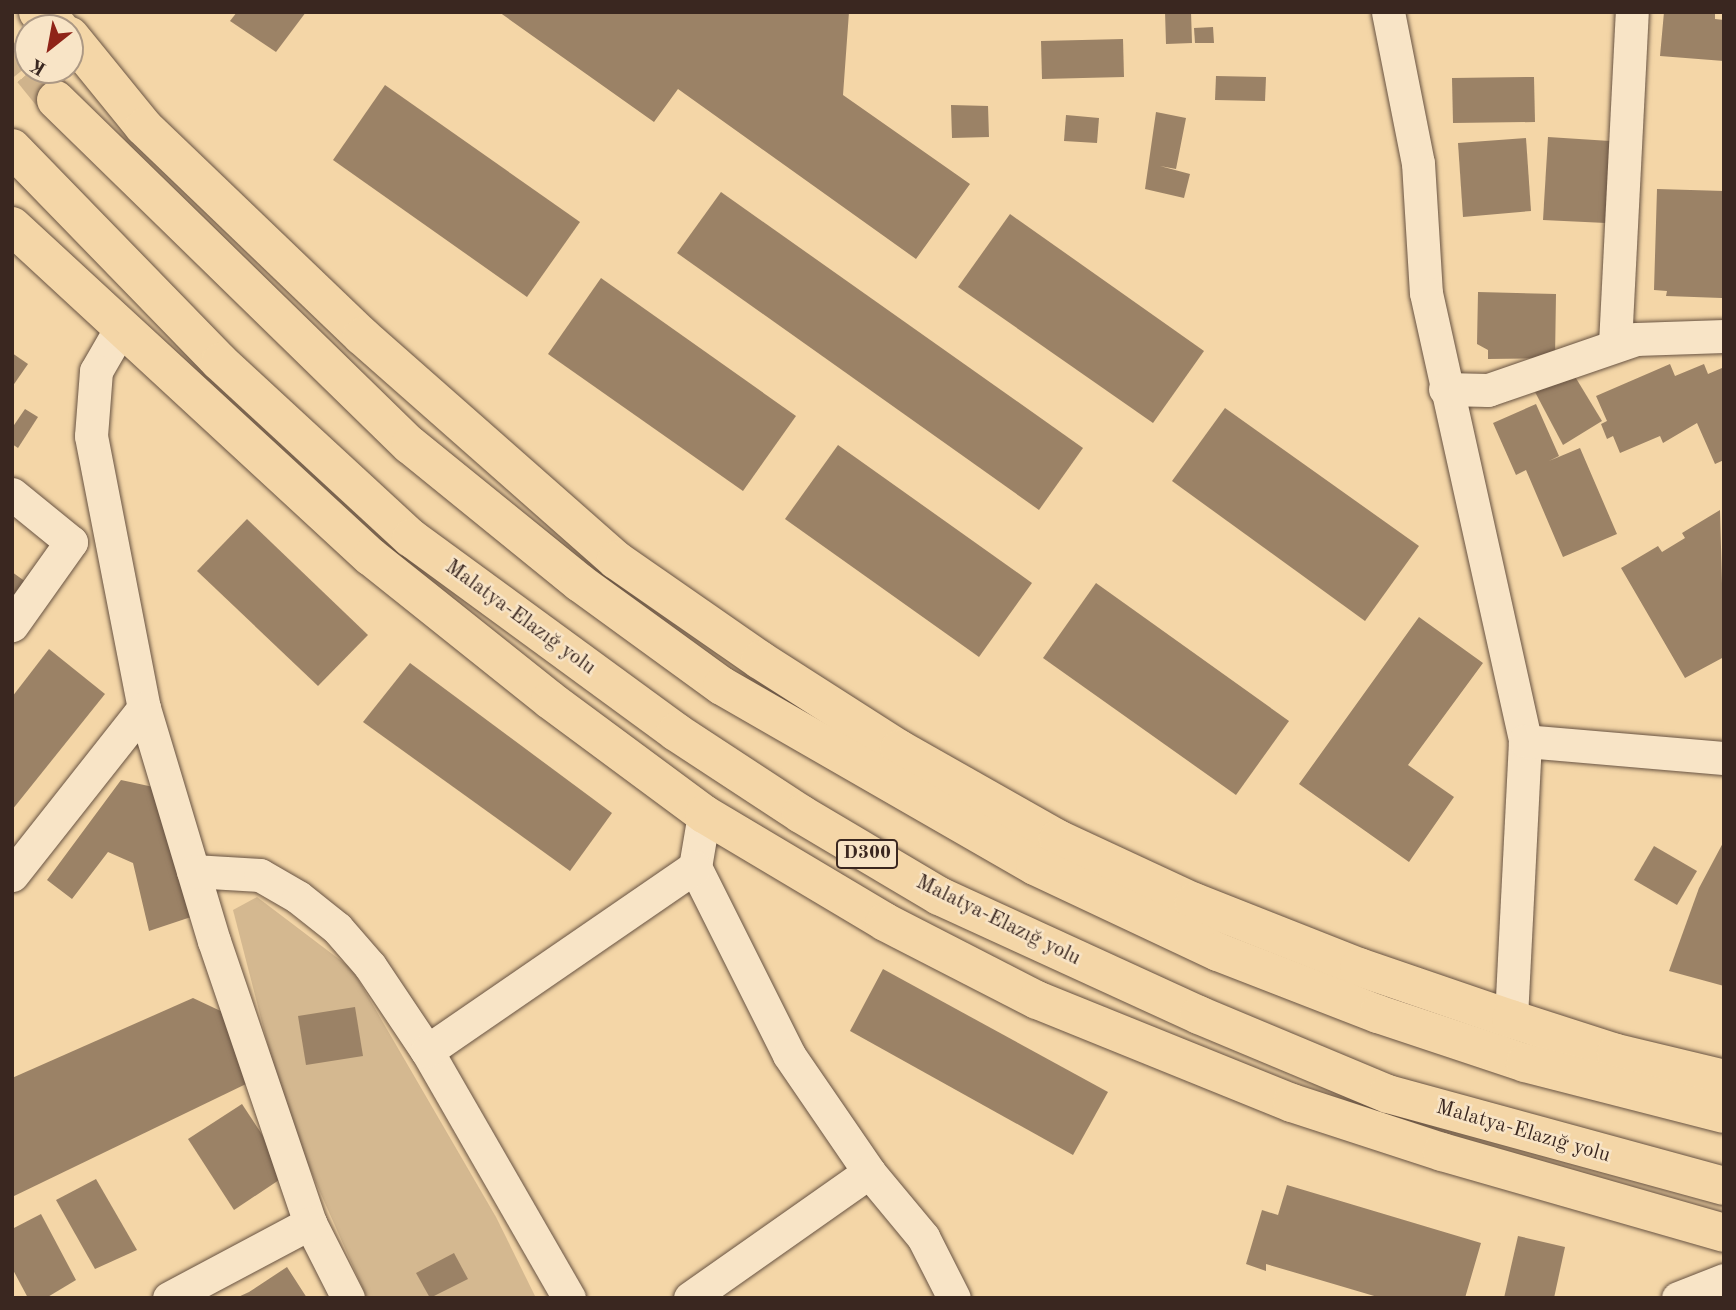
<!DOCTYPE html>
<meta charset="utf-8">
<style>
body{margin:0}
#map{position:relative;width:1736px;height:1310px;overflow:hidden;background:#f4d6a7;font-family:"Old Standard TT",serif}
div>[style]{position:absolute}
.green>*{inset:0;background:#d4b890}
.building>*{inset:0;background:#9b8266}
.highway-tunnel>*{height:38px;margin-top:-19px;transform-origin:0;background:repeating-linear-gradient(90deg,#cfb38c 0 38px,transparent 0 57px)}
.roads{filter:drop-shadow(0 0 2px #685342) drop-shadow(0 0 2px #685342)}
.minor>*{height:33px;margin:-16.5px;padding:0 16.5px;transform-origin:16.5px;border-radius:16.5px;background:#f8e4c6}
.major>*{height:38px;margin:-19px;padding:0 19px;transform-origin:19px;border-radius:19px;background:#f4d6a7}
.highway>*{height:38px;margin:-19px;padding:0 19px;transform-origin:19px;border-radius:19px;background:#f4d6a7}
span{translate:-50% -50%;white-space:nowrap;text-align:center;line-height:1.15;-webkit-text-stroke:5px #f8e4c6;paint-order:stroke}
.shield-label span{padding:2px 5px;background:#f8e4c6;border:2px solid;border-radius:5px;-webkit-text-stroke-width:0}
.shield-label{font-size:19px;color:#3a2720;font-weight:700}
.street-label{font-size:21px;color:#3a2720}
.frame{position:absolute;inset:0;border:14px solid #3a2720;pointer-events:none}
.north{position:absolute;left:14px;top:14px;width:70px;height:70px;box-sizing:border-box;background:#f8e4c6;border:2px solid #ac9884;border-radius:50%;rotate:211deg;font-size:19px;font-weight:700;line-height:28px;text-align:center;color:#3a2720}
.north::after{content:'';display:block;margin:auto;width:24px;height:32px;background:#8f2418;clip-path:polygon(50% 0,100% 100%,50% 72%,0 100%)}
</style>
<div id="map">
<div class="green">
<div style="clip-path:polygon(257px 897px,352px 969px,496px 1217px,536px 1298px,367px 1298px,286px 1115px,233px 910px)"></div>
</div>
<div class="building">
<div style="clip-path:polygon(237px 12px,306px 12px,276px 52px,230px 21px)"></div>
<div style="clip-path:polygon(499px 12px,849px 12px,843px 95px,970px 184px,916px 259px,678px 89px,654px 122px)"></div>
<div style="clip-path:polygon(1165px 12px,1191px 12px,1192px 43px,1166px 44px)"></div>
<div style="clip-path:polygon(1664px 12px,1715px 13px,1715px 19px,1724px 20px,1724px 61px,1660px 56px)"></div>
<div style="clip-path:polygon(1213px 27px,1214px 43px,1195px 43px,1194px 28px)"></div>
<div style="clip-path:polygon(1123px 39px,1124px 77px,1042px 79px,1041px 41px)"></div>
<div style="clip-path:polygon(1216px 76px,1266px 77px,1265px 101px,1215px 100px)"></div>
<div style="clip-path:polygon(1534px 77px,1535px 122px,1453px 123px,1452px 78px)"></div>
<div style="clip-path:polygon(385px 85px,580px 222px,527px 297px,333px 160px)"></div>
<div style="clip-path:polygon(951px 105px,988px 106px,989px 137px,952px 138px)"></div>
<div style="clip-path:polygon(1156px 112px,1186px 118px,1176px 169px,1160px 166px,1190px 174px,1184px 198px,1145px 189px)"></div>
<div style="clip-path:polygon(1066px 115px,1099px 118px,1097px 143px,1064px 141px)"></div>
<div style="clip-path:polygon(1548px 137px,1610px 141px,1606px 223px,1543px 220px)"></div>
<div style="clip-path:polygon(1526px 138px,1531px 211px,1463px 217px,1458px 143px)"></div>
<div style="clip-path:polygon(1657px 189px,1724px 191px,1722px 298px,1666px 296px,1667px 291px,1654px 290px)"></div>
<div style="clip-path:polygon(721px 192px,1083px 448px,1039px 510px,677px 253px)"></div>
<div style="clip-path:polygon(1010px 214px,1204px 351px,1153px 423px,958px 287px)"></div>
<div style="clip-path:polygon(601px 278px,796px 416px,743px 491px,548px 354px)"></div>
<div style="clip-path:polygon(1478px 292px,1556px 294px,1555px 358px,1488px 359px,1488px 350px,1477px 344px)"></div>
<div style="clip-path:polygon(12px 353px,28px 364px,12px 387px)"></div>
<div style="clip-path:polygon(1670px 364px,1675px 376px,1704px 364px,1708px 374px,1722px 368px,1724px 460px,1715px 464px,1697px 423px,1663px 443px,1660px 436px,1620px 453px,1613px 436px,1607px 439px,1601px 424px,1607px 421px,1596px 396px)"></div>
<div style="clip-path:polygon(1571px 370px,1602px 421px,1563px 445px,1535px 392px)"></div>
<div style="clip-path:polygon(1536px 404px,1559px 456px,1549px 461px,1580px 448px,1617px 534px,1563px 557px,1526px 470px,1516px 475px,1493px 423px)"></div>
<div style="clip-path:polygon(1225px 408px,1419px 546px,1365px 621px,1172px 481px)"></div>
<div style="clip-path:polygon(25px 409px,38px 417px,18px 448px,12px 444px,12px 428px)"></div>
<div style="clip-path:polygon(838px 445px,1032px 583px,979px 657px,785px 519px)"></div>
<div style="clip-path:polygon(1720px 510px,1724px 657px,1685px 678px,1621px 568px,1658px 546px,1662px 552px,1685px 538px,1682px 533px)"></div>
<div style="clip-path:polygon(247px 519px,368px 635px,318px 686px,197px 571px)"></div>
<div style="clip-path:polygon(12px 572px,26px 582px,12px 601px)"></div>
<div style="clip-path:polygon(1096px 583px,1289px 721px,1236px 795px,1043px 658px)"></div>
<div style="clip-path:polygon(1419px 617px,1483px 663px,1408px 765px,1454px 797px,1409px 862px,1299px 784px)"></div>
<div style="clip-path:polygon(49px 649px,105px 694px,12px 810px,12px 697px)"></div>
<div style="clip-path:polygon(410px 663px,612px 813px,570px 871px,363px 722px)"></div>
<div style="clip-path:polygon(121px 780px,158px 788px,191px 917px,149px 931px,133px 863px,108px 852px,72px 899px,47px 880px)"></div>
<div style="clip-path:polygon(1724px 841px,1724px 986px,1669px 971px,1699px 888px)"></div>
<div style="clip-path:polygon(1654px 846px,1697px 871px,1677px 905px,1634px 880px)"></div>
<div style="clip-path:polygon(883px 969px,1108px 1092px,1073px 1155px,850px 1031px)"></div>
<div style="clip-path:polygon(193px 998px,227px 1014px,246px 1084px,12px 1197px,12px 1078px)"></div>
<div style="clip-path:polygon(355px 1007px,363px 1056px,306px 1065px,298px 1016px)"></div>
<div style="clip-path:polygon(242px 1104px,288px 1174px,234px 1210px,188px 1139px)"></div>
<div style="clip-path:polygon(96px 1179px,137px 1250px,95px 1269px,56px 1200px)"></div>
<div style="clip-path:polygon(1287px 1185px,1481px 1243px,1465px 1298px,1381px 1298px,1266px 1264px,1266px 1271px,1246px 1264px,1262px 1210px,1278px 1215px)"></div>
<div style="clip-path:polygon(41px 1214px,76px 1280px,46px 1298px,28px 1298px,12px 1268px,12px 1229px)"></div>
<div style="clip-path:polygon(1518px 1236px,1565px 1247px,1554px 1298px,1504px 1298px)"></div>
<div style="clip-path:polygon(454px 1253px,468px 1279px,430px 1298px,416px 1273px)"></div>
<div style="clip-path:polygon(287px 1267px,307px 1298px,236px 1298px,249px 1292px)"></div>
</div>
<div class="highway-tunnel">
<div style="left:12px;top:45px;width:26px;rotate:51deg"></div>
<div style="left:32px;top:70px;width:38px;rotate:51deg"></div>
</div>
<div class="roads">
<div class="minor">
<div style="left:1388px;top:12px;width:154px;rotate:78.8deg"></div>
<div style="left:1418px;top:163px;width:130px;rotate:86.5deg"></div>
<div style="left:1426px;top:293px;width:459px;rotate:77.5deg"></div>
<div style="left:1525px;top:741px;width:278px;rotate:92.9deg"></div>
<div style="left:122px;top:326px;width:52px;rotate:120deg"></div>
<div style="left:96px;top:371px;width:65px;rotate:94.4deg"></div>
<div style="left:91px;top:436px;width:277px;rotate:79deg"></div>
<div style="left:144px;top:708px;width:243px;rotate:73.3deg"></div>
<div style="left:214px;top:941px;width:298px;rotate:71.2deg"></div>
<div style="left:310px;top:1223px;width:84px;rotate:63.1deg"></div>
<div style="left:1615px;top:344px;width:332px;rotate:-87.1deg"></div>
<div style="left:1445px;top:389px;width:43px;rotate:1.3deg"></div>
<div style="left:1488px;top:390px;width:157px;rotate:-19deg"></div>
<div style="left:1636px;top:339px;width:88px;rotate:-2deg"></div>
<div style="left:12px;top:494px;width:76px;rotate:39.1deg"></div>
<div style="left:71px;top:542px;width:102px;rotate:125.4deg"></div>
<div style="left:1525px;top:741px;width:200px;rotate:4.9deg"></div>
<div style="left:704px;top:814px;width:54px;rotate:99.6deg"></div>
<div style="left:695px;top:867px;width:210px;rotate:63.4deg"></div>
<div style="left:789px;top:1055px;width:142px;rotate:55.6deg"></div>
<div style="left:869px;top:1172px;width:85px;rotate:50.3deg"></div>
<div style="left:923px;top:1237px;width:68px;rotate:63.1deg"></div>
<div style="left:193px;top:871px;width:67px;rotate:3.4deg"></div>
<div style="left:260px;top:875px;width:44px;rotate:30.1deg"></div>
<div style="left:298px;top:897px;width:50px;rotate:38.5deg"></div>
<div style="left:337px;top:928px;width:50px;rotate:49deg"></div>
<div style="left:370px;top:966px;width:102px;rotate:56.2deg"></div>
<div style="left:12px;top:875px;width:213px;rotate:-51.7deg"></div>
<div style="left:169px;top:1298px;width:160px;rotate:-28deg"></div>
<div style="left:569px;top:1298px;width:285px;rotate:-119.9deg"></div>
<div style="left:427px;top:1051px;width:325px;rotate:-34.5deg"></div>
<div style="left:690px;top:1298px;width:219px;rotate:-35.1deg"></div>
<div style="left:1678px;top:1298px;width:49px;rotate:-21.4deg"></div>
</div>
<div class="major">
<div style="left:38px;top:12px;width:26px;rotate:37deg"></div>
<div style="left:70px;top:36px;width:117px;rotate:50.9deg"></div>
<div style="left:144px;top:127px;width:302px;rotate:43.8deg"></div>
<div style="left:362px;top:336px;width:339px;rotate:41.4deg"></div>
<div style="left:616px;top:560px;width:175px;rotate:34.8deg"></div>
<div style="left:760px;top:660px;width:165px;rotate:32.6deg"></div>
<div style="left:899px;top:749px;width:183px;rotate:29.5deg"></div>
<div style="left:1058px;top:839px;width:150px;rotate:24.9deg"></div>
<div style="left:1194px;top:902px;width:177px;rotate:21.5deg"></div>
<div style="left:1359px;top:967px;width:161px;rotate:18.9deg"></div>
<div style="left:1511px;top:1019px;width:110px;rotate:17.9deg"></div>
<div style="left:1616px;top:1053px;width:111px;rotate:13.5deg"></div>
<div style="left:12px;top:226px;width:488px;rotate:42.7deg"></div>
<div style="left:371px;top:557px;width:229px;rotate:38.6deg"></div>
<div style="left:550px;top:700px;width:192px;rotate:36.5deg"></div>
<div style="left:704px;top:814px;width:211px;rotate:30.8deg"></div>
<div style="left:885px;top:922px;width:171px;rotate:27.2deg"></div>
<div style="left:1037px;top:1000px;width:275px;rotate:22deg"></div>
<div style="left:1292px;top:1103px;width:158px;rotate:18.1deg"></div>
<div style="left:1442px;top:1152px;width:293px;rotate:16deg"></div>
</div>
<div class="highway">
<div style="left:56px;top:100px;width:494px;rotate:44.3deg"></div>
<div style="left:410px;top:445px;width:219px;rotate:39.1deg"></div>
<div style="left:580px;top:583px;width:175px;rotate:36deg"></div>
<div style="left:722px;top:686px;width:361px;rotate:29.9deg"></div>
<div style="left:1035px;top:866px;width:202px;rotate:25.2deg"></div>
<div style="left:1218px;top:952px;width:172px;rotate:21.2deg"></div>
<div style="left:1378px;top:1014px;width:155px;rotate:18.4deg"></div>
<div style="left:1525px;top:1063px;width:205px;rotate:14.4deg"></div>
<div style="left:12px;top:148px;width:298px;rotate:45.8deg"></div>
<div style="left:220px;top:362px;width:260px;rotate:42.7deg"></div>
<div style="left:411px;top:538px;width:328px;rotate:36.2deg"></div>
<div style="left:676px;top:732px;width:149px;rotate:33.3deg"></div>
<div style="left:801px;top:814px;width:161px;rotate:30.7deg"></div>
<div style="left:939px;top:896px;width:286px;rotate:24.6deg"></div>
<div style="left:1199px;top:1015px;width:205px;rotate:22.7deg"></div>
<div style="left:1388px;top:1094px;width:348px;rotate:15.3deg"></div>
</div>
</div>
<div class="shield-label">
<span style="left:867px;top:854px">D300</span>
</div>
<div class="street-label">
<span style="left:520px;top:618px;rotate:36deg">Malatya-Elazığ yolu</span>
<span style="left:998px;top:921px;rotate:26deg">Malatya-Elazığ yolu</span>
<span style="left:1523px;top:1132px;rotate:16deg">Malatya-Elazığ yolu</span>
</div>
<div class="frame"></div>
<div class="north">K</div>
</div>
